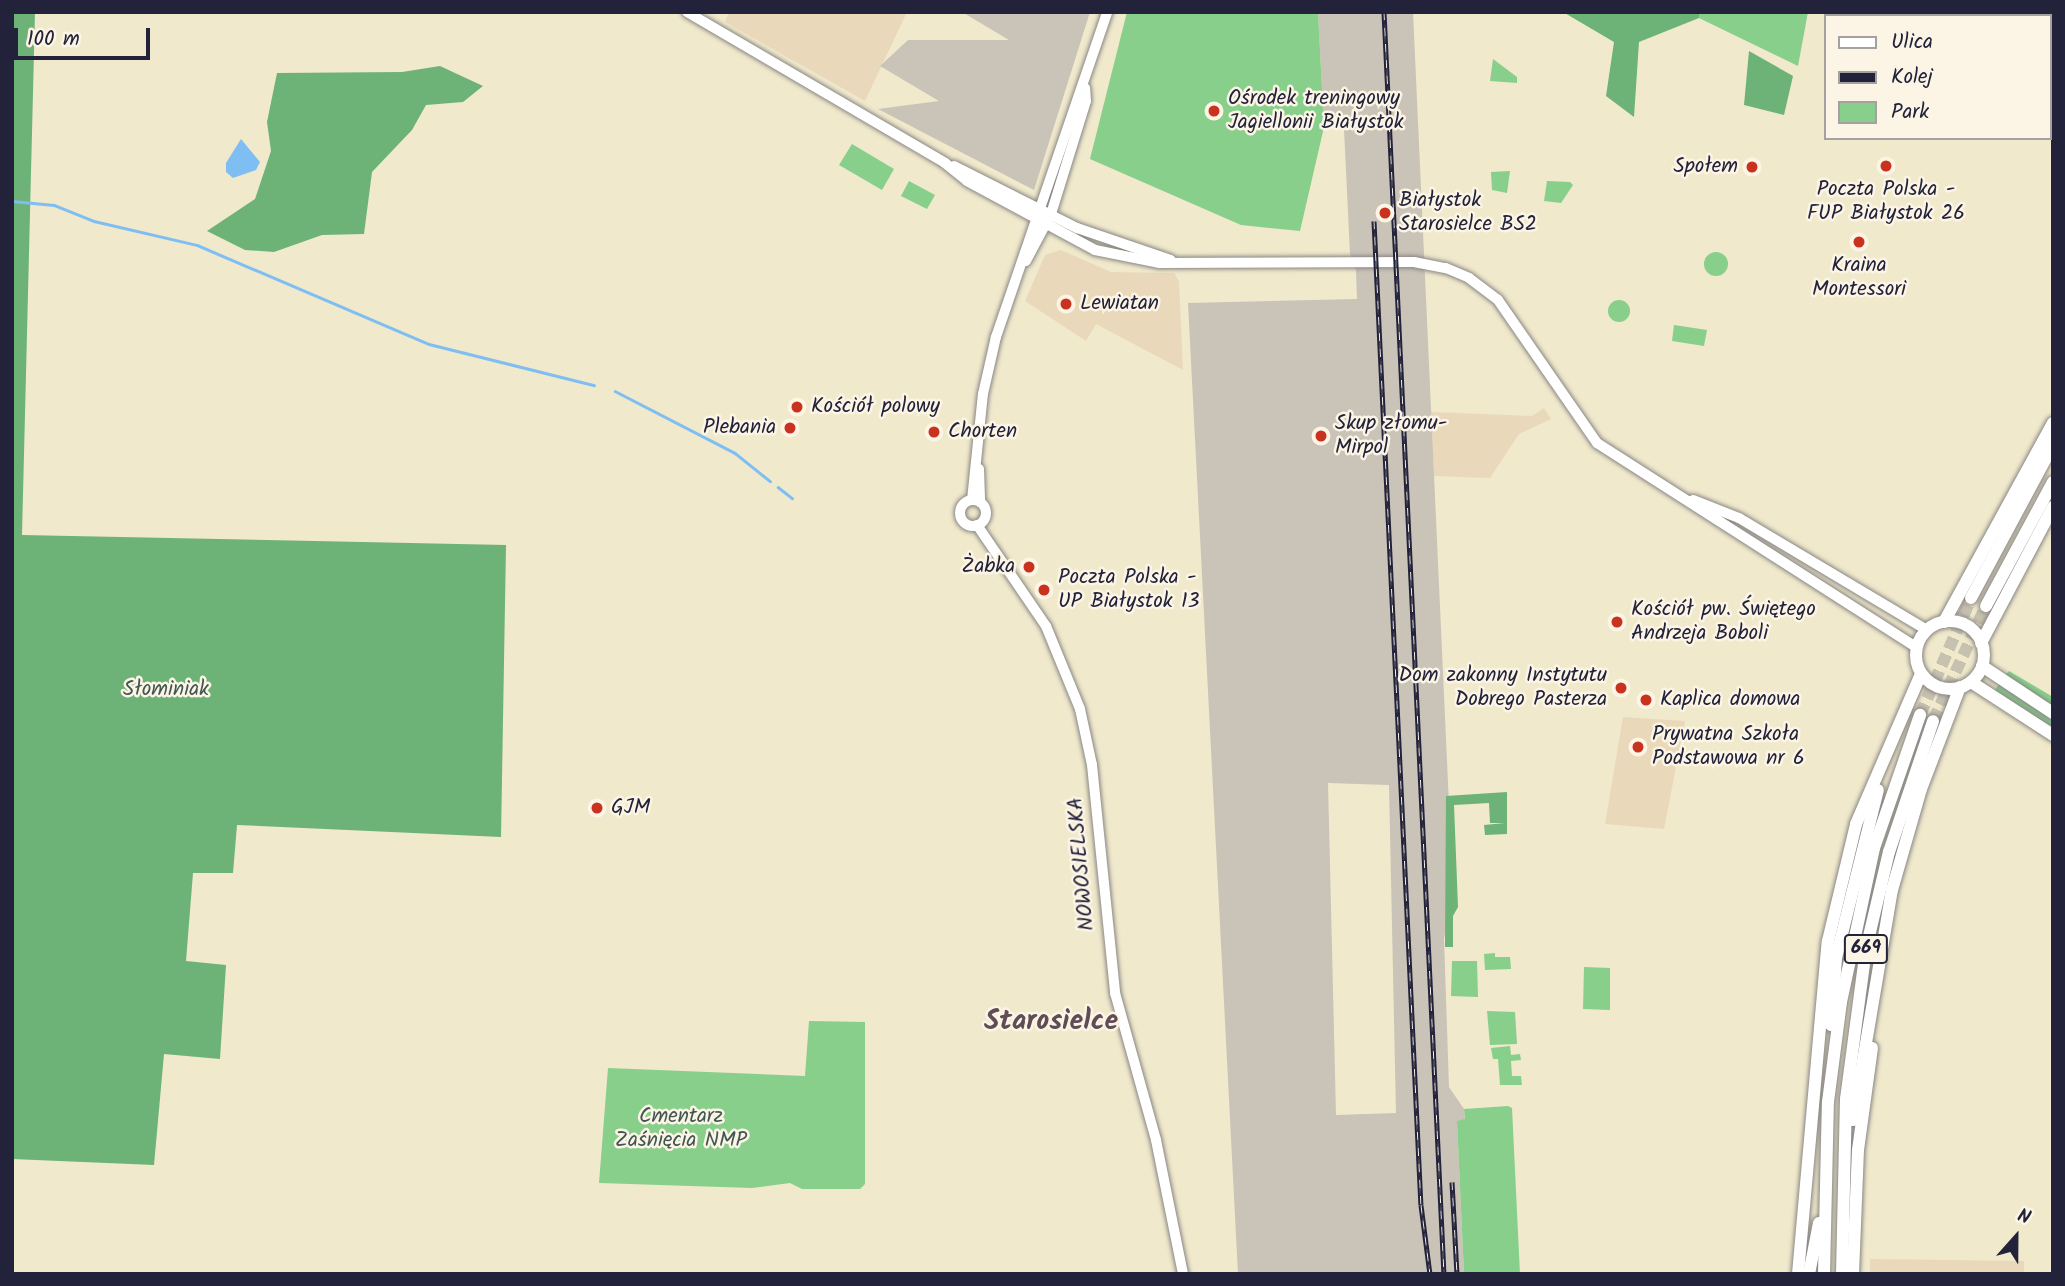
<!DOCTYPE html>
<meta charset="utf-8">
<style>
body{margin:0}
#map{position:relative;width:2065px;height:1286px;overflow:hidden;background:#f0e9cc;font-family:Kalam,sans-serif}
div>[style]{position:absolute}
.built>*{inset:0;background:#e9d9ba}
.industrial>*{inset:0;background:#c9c3b8}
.green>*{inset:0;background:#87cf8b}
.round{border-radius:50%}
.forest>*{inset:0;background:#6db277}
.water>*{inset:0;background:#7fbef3}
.stream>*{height:2.5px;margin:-1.25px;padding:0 1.25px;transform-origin:1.25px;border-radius:1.25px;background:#7fbef3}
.major-tunnel>*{height:12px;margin-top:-6px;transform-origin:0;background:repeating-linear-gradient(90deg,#c7c1af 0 12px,transparent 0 18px)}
.roads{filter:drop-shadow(0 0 2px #898684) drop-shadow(0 0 2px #898684)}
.minor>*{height:10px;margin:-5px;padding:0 5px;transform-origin:5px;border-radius:5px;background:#fff}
.minor>.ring{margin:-5px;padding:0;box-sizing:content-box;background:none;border:10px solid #fff;border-radius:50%}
.major>*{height:12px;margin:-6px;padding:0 6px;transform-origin:6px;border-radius:6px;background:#fff}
.major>.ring{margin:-6px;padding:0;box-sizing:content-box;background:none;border:12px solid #fff;border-radius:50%}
.rail>*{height:5px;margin-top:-2.5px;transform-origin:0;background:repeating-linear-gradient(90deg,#fcf5e5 0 8px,#22223b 0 16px);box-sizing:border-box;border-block:2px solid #22223b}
.dots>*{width:19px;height:19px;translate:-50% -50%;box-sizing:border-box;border:4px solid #fcf5e5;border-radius:50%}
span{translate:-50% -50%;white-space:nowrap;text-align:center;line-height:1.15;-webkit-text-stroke:5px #fcf5e5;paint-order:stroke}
.shield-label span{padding:2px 5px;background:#fcf5e5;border:2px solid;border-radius:5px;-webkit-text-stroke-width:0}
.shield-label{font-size:19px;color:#22223b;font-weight:700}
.poi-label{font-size:21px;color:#22223b}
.left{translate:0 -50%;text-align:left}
.right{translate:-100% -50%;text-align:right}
.park-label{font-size:21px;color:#405653}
.street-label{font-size:21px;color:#22223b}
.district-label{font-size:28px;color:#604c55;font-weight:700}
.frame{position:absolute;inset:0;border:14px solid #22223b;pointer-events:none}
.legend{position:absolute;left:1824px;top:14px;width:228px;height:126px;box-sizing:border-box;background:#fcf5e5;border:2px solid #a5a1a1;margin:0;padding:9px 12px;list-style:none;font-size:21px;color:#22223b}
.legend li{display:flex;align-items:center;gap:14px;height:35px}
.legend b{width:35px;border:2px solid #a5a1a1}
.north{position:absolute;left:1981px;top:1202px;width:70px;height:70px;-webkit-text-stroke:5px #fcf5e5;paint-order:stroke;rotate:21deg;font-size:19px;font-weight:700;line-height:28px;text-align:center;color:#22223b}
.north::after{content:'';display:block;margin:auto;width:24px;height:32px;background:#22223b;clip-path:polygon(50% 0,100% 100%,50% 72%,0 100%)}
.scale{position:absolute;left:14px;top:28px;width:136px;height:32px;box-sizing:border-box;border:4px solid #22223b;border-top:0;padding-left:9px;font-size:21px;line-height:24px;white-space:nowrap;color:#22223b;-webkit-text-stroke:5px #fcf5e5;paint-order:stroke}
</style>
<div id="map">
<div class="built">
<div style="clip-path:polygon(729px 12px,907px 12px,865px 101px,725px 22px)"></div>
<div style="clip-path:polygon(1061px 250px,1111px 272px,1174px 273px,1179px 281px,1183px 370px,1096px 324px,1086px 341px,1025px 301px,1045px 255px)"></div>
<div style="clip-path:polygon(1544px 408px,1551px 419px,1519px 434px,1490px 478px,1434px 476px,1431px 412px,1532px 416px)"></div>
<div style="clip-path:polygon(1623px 717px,1685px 721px,1664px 829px,1605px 824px)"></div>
<div style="clip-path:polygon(1870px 1259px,2024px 1261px,2024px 1274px,1870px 1274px)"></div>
</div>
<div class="industrial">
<div style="clip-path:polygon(962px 12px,1090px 12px,1034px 190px,878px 109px,939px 101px,880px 66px,908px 40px,1009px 40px)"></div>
<div style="clip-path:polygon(evenodd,1318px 12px,1413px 12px,1453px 893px,1444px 939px,1449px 1087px,1464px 1109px,1465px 1120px,1457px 1121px,1464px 1274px,1238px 1274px,1188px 303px,1357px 299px,1356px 271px,1350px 254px,1344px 129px,1324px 127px,1318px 12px,1328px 783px,1389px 785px,1396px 1113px,1336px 1115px,1328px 783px)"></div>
</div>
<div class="green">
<div style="clip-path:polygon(1127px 12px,1318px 12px,1324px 127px,1300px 231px,1241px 225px,1090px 159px)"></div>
<div style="clip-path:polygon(1700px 12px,1808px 12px,1798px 66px,1699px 18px)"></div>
<div style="clip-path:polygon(1493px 59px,1517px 77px,1517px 83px,1490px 81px)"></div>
<div style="clip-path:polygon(852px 144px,894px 169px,882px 190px,839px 165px)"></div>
<div style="clip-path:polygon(1510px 171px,1507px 193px,1492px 190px,1491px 172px)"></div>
<div style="clip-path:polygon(909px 181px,935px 195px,927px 209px,901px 196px)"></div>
<div style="clip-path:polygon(1547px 181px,1570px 182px,1573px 185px,1561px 203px,1544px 201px)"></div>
<div class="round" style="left:1704px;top:252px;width:24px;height:24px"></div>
<div class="round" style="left:1608px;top:300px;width:22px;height:22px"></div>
<div style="clip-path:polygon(1674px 325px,1707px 330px,1704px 346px,1672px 341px)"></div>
<div style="clip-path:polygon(2009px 671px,2053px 697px,2053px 708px,2005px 675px)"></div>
<div style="clip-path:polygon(1999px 684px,2053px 720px,2053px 728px,1995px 690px)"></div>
<div style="clip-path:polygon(1495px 953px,1495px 957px,1510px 957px,1511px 969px,1485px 970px,1484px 954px)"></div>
<div style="clip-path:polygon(1452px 961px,1477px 961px,1478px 997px,1451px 996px)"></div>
<div style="clip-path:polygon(1584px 967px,1610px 968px,1610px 1010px,1583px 1009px)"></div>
<div style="clip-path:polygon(1487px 1011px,1515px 1012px,1517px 1044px,1490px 1045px)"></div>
<div style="clip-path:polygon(809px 1021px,865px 1022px,865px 1184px,860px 1189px,802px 1189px,790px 1183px,752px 1188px,599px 1183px,608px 1068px,805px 1076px)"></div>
<div style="clip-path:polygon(1510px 1046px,1511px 1055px,1520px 1054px,1521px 1060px,1511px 1061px,1512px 1076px,1521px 1076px,1522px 1085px,1500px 1085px,1498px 1059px,1493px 1059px,1491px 1048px)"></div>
<div style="clip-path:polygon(1508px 1106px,1512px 1108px,1520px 1274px,1464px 1274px,1457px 1121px,1465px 1119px,1464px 1109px)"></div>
</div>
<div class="forest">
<div style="clip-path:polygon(12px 12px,35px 12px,22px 535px,506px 545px,501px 837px,237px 825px,233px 873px,193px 873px,186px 961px,226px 965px,220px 1059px,164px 1054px,154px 1165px,12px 1159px)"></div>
<div style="clip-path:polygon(1563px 12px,1700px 12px,1699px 18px,1639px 42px,1634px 117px,1606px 96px,1614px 42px)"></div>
<div style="clip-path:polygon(1749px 51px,1793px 76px,1784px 115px,1744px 105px)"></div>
<div style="clip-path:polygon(440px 66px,483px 86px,463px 102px,426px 105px,412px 130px,372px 172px,364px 234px,322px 235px,274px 252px,245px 250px,207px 231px,255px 199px,271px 151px,267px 122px,277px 73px,402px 72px)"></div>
<div style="clip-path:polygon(1507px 792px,1507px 834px,1485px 835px,1484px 825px,1505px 823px,1490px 823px,1489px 803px,1454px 805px,1458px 907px,1453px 916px,1453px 947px,1445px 947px,1446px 796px)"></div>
</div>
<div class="water">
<div style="clip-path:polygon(241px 139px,260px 162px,256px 170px,233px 178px,226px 172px,226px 163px)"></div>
</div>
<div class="stream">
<div style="left:12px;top:201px;width:42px;rotate:5.4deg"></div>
<div style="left:54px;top:205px;width:43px;rotate:21.8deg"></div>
<div style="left:94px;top:221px;width:106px;rotate:13.1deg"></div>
<div style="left:197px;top:245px;width:252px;rotate:23.1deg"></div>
<div style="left:429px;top:344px;width:170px;rotate:14deg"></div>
<div style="left:615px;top:391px;width:135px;rotate:27.3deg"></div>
<div style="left:735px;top:453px;width:45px;rotate:38.7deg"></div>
<div style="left:778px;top:487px;width:18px;rotate:38deg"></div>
</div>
<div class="major-tunnel">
<div style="left:1920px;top:715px;width:128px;rotate:-66.4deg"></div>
<div style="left:1933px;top:721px;width:127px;rotate:-65.3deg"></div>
</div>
<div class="roads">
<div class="minor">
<div style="left:687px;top:12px;width:299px;rotate:30.3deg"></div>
<div style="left:945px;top:163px;width:28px;rotate:39deg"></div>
<div style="left:967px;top:181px;width:145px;rotate:28.3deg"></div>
<div style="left:1095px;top:250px;width:65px;rotate:11.5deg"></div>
<div style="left:1159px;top:263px;width:255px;rotate:-0.2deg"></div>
<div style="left:1414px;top:262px;width:33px;rotate:11deg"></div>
<div style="left:1446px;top:268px;width:25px;rotate:23deg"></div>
<div style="left:1469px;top:278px;width:36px;rotate:37deg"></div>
<div style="left:1498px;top:300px;width:174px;rotate:55.3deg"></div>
<div style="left:1597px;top:443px;width:380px;rotate:32.6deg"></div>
<div style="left:954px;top:166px;width:138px;rotate:26.8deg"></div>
<div style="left:1077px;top:228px;width:99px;rotate:18.8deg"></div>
<div style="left:1026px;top:261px;width:53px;rotate:-62deg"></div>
<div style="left:1051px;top:214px;width:118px;rotate:-72.8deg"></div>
<div style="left:1086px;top:101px;width:13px;rotate:-94deg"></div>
<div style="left:979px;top:469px;width:33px;rotate:88deg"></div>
<div style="left:972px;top:500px;width:107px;rotate:-84.1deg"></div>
<div style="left:983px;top:394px;width:58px;rotate:-77.2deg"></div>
<div style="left:996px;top:337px;width:343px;rotate:-71.1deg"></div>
<div style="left:1693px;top:500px;width:49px;rotate:21.4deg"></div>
<div style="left:1739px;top:518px;width:219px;rotate:30.8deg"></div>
<div class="ring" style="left:960px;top:500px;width:16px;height:16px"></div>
<div style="left:977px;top:525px;width:122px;rotate:55.7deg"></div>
<div style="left:1046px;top:626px;width:90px;rotate:67.7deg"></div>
<div style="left:1080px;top:709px;width:57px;rotate:77.9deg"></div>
<div style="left:1092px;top:765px;width:229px;rotate:84.2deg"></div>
<div style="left:1115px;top:993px;width:153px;rotate:74.4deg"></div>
<div style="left:1156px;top:1140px;width:137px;rotate:78.6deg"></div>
</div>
<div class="major">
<div style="left:1971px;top:598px;width:174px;rotate:-61.8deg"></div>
<div style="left:1986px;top:606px;width:141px;rotate:-61.6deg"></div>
<div class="ring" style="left:1916px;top:621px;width:56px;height:56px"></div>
<div style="left:1944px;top:622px;width:227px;rotate:-61.3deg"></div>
<div style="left:1981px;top:643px;width:154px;rotate:-62.1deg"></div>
<div style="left:1982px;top:666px;width:85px;rotate:33.5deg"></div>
<div style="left:1971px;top:682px;width:98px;rotate:32.9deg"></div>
<div style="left:1831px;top:1025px;width:67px;rotate:-85.7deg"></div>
<div style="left:1836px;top:958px;width:173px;rotate:-76deg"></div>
<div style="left:1853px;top:1120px;width:233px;rotate:-80.4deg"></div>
<div style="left:1892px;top:890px;width:105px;rotate:-74deg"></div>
<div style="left:1921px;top:789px;width:109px;rotate:-69.1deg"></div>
<div style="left:1798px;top:1274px;width:334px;rotate:-84.9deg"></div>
<div style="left:1828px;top:941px;width:120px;rotate:-76.5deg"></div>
<div style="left:1856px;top:824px;width:163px;rotate:-66.6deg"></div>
<div style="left:1809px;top:1274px;width:52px;rotate:-78.9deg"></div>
<div style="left:1824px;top:1274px;width:172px;rotate:-88.7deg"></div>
<div style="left:1828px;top:1102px;width:101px;rotate:-82.6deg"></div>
<div style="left:1841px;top:1002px;width:157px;rotate:-77.9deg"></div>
<div style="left:1874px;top:848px;width:141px;rotate:-70.9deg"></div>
<div style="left:1842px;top:1274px;width:175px;rotate:-88.7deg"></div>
<div style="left:1846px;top:1099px;width:151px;rotate:-82.4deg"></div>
<div style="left:1866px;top:949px;width:100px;rotate:-76.7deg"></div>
<div style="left:1889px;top:852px;width:138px;rotate:-71.4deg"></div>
<div style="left:1853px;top:1274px;width:124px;rotate:-87.7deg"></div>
<div style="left:1858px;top:1150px;width:103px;rotate:-82.2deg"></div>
</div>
</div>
<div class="rail">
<div style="left:1384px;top:12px;width:1263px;rotate:87.28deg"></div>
<div style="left:1374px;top:221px;width:985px;rotate:87.27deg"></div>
<div style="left:1421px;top:1205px;width:70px;rotate:82.6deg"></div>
<div style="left:1452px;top:1182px;width:92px;rotate:86.9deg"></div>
</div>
<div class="dots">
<div style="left:1214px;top:111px;background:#c8321e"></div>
<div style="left:1886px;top:166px;background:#c8321e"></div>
<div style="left:1752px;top:167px;background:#c8321e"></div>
<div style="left:1385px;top:213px;background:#c8321e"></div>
<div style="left:1859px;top:242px;background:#c8321e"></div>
<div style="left:1066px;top:304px;background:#c8321e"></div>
<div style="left:797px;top:407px;background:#c8321e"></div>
<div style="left:790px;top:428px;background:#c8321e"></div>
<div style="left:934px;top:432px;background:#c8321e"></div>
<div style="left:1321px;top:436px;background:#c8321e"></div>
<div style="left:1029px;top:567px;background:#c8321e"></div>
<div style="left:1044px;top:590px;background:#c8321e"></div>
<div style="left:1617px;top:622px;background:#c8321e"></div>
<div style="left:1621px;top:688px;background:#c8321e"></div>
<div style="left:1646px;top:700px;background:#c8321e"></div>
<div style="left:1638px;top:747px;background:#c8321e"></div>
<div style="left:597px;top:808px;background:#c8321e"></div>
</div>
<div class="shield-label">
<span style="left:1866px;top:949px">669</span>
</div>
<div class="poi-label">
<span class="left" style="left:1228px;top:111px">Ośrodek treningowy<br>Jagiellonii Białystok</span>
<span class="right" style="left:1738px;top:167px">Społem</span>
<span style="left:1886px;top:202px">Poczta Polska -<br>FUP Białystok 26</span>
<span class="left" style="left:1399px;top:213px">Białystok<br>Starosielce BS2</span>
<span style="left:1859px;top:278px">Kraina<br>Montessori</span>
<span class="left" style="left:1080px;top:304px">Lewiatan</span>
<span class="left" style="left:811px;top:407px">Kościół polowy</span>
<span class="left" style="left:1335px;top:436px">Skup złomu-<br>Mirpol</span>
<span class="right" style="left:776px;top:428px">Plebania</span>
<span class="left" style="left:948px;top:432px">Chorten</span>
<span class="right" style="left:1015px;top:567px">Żabka</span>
<span class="left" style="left:1058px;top:590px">Poczta Polska -<br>UP Białystok 13</span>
<span class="left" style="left:1631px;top:622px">Kościół pw. Świętego<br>Andrzeja Boboli</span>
<span class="right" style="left:1607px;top:688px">Dom zakonny Instytutu<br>Dobrego Pasterza</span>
<span class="left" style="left:1660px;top:700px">Kaplica domowa</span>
<span class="left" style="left:1652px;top:747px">Prywatna Szkoła<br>Podstawowa nr 6</span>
<span class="left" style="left:611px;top:808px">GJM</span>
</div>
<div class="park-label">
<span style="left:166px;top:690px">Słominiak</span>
<span style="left:681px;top:1129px">Cmentarz<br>Zaśnięcia NMP</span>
</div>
<div class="street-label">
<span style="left:1082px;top:864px;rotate:-95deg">NOWOSIELSKA</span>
</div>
<div class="district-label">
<span style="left:1051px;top:1022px">Starosielce</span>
</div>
<div class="frame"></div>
<ul class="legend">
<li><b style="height:9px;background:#fff"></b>Ulica</li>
<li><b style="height:9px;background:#22223b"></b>Kolej</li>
<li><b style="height:19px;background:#87cf8b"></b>Park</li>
</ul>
<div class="north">N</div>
<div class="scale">100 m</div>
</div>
